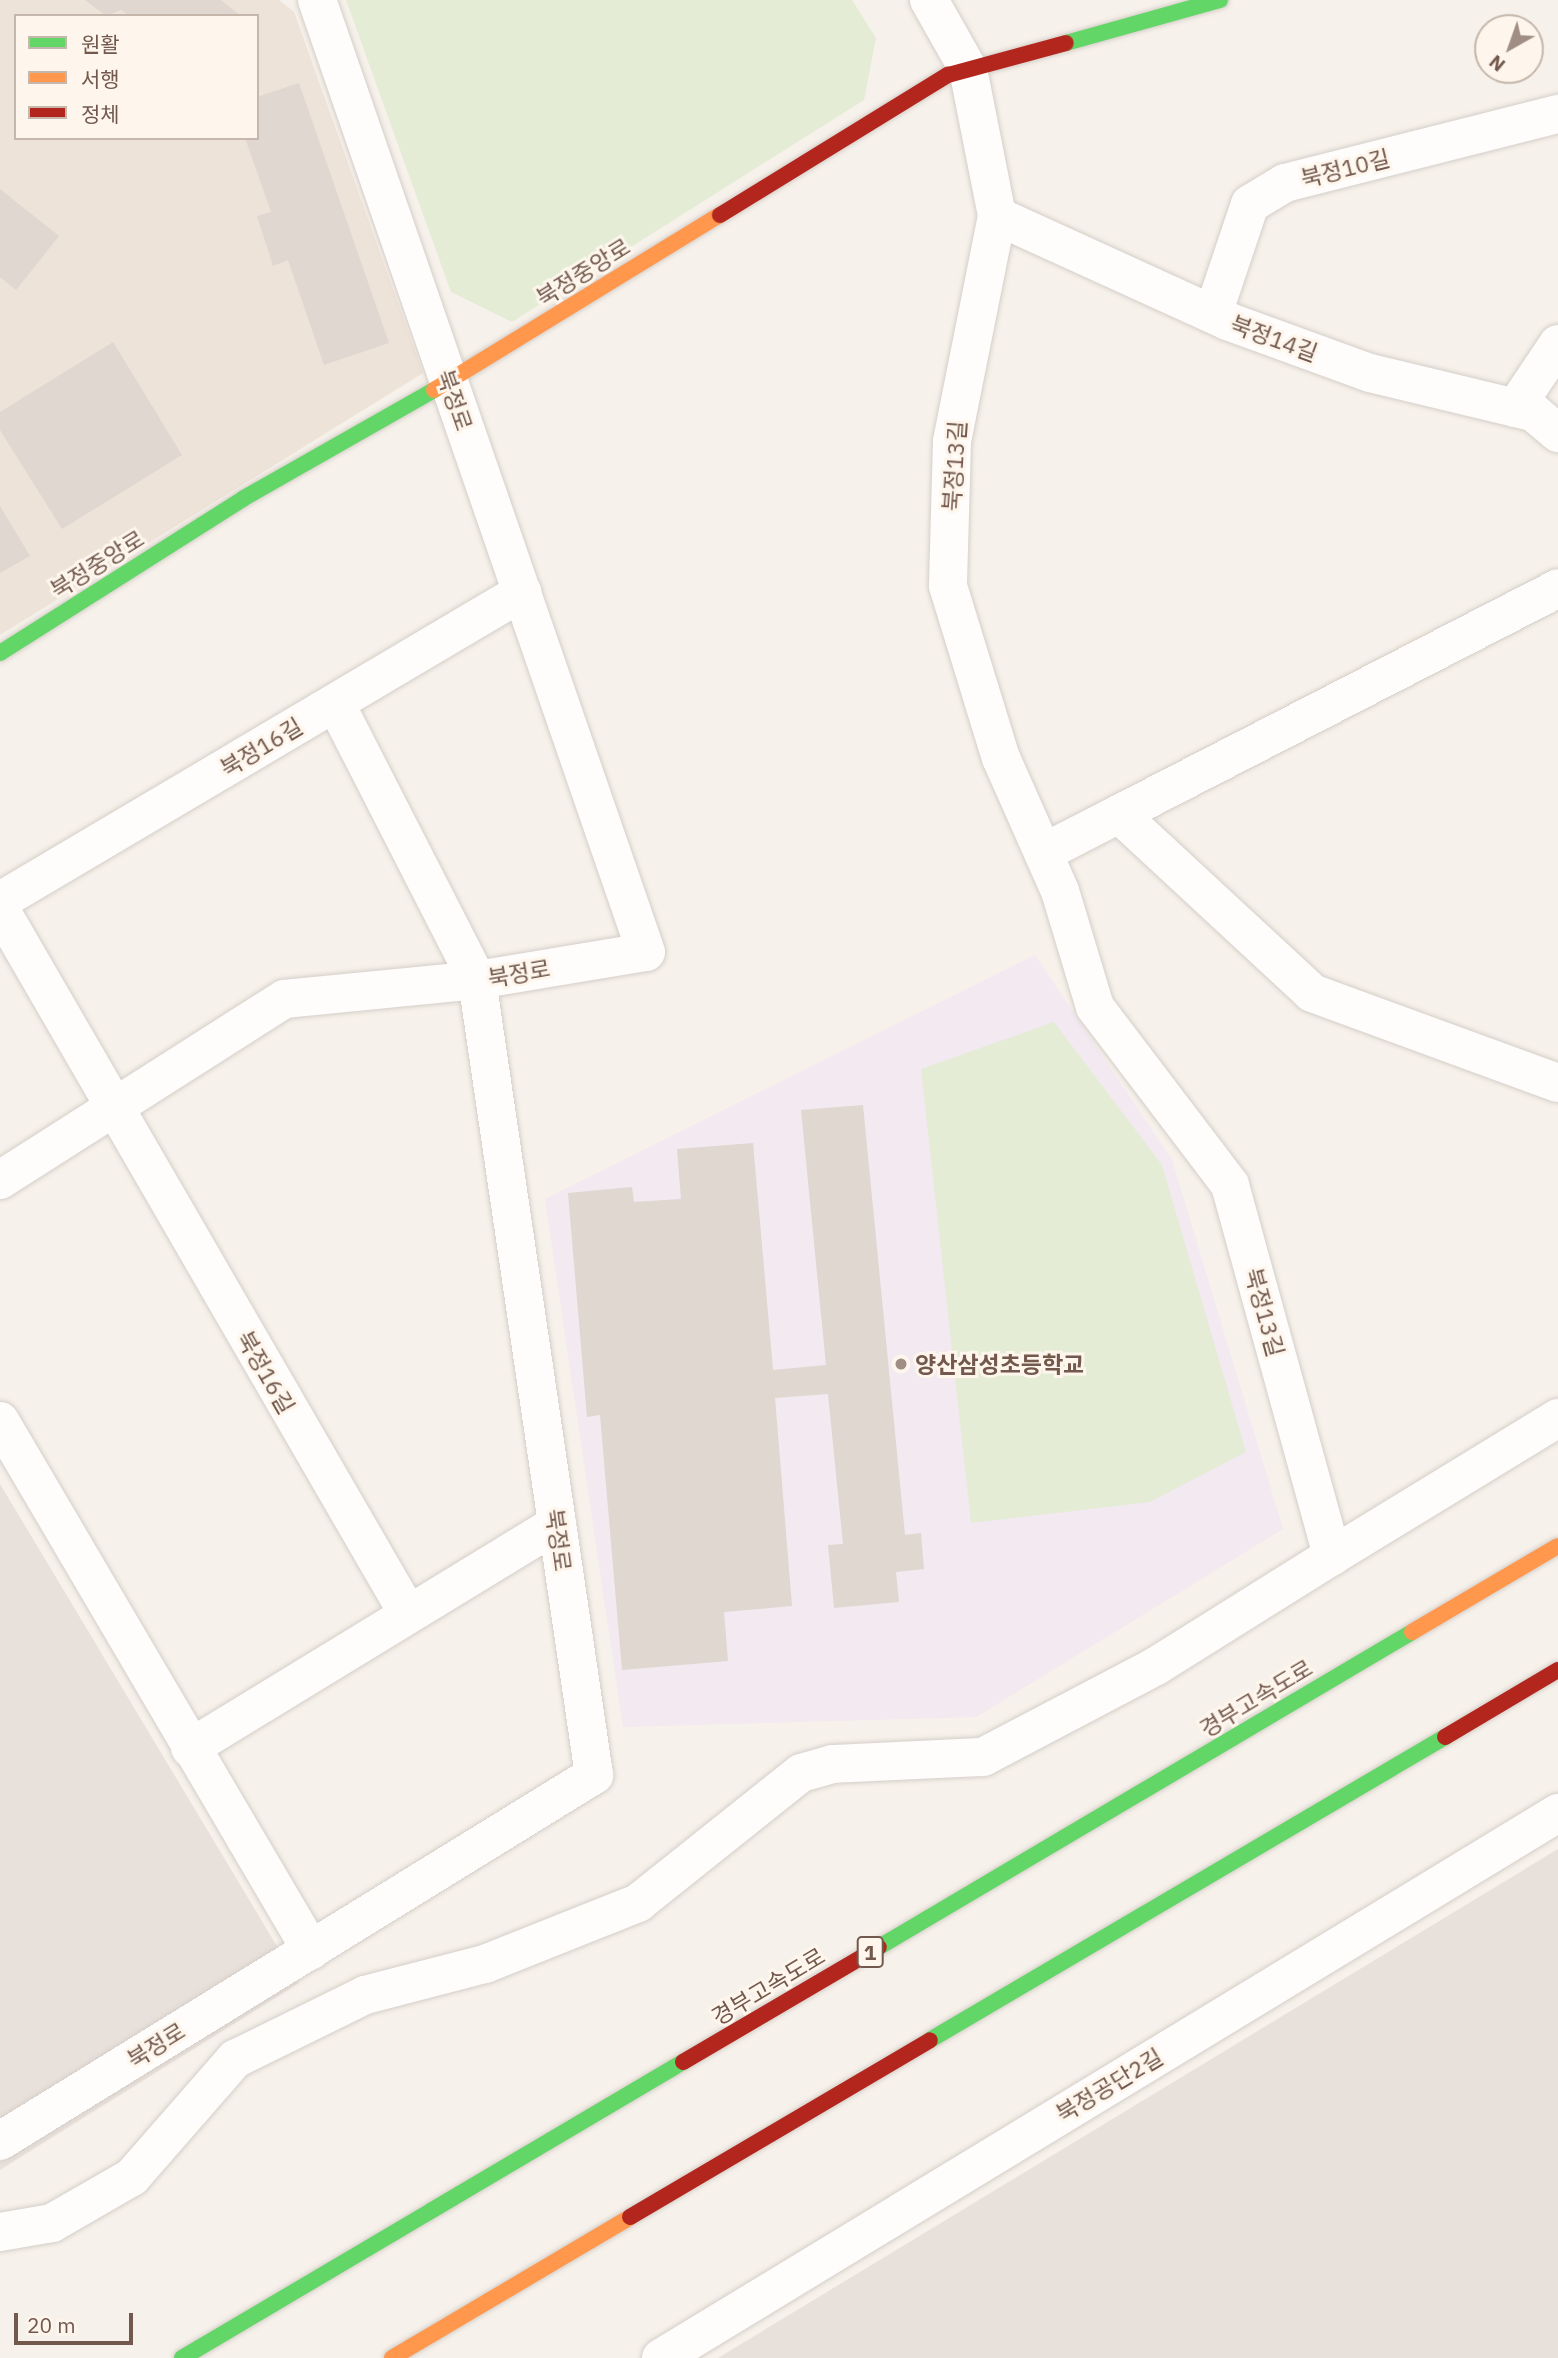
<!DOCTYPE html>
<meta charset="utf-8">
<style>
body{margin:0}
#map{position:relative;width:1558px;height:2358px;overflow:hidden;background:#f6f1ea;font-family:"IBM Plex Sans","Noto Sans KR",sans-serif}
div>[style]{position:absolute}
.residential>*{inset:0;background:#eee3d8}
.industrial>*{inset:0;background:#e8e1db}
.education>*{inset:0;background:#f2e9f1}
.green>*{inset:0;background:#e4ecd6}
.building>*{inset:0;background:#dfd7d0}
.roads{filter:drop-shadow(0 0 2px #d5cec9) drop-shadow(0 0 2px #d5cec9)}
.street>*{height:38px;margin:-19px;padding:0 19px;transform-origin:19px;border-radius:19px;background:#fefdfc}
.fast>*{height:16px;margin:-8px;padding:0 8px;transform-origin:8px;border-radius:8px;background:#63d668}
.slow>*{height:16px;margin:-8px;padding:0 8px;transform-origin:8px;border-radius:8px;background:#ff974d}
.jam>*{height:16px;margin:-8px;padding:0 8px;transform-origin:8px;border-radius:8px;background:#b3261e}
.dots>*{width:19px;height:19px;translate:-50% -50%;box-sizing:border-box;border:4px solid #fef6ec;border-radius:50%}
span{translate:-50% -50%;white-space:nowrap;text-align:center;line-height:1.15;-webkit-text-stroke:6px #fef6ec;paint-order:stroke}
.shield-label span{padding:2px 5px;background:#fef6ec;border:2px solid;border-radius:5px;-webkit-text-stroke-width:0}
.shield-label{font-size:21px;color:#72584d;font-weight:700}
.street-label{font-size:23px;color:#72584d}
.poi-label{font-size:23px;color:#72584d;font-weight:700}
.left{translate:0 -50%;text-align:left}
.legend{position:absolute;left:14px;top:14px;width:245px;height:126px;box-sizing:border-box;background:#fef6ec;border:2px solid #c6b7ac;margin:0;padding:9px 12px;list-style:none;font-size:21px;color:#72584d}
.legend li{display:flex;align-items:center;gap:14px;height:35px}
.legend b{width:35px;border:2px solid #c6b7ac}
.north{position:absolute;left:1474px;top:14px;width:70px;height:70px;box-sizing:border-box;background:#fef6ec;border:2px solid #c6b7ac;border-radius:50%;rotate:220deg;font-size:19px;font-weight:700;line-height:28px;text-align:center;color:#72584d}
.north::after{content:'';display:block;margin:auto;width:24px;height:32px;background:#a08e84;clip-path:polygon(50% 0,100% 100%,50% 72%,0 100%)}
.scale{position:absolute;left:14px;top:2313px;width:119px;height:32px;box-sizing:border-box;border:4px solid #72584d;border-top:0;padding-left:9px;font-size:21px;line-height:24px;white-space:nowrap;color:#72584d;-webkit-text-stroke:5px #fef6ec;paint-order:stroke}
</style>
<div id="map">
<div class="residential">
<div style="clip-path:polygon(evenodd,0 0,279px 0,294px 12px,423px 373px,0 635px,0 0,16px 16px,257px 16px,257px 138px,16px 138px,16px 16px)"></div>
</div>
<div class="industrial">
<div style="clip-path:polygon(0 1484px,299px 1983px,0 2170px)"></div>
<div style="clip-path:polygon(1558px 1849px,1558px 2358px,718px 2358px)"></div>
</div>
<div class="education">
<div style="clip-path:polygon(1035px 955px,1172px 1160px,1283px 1529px,976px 1717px,623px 1727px,545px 1199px)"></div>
</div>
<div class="green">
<div style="clip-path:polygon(346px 0,852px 0,876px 38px,864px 100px,512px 322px,451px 292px)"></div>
<div style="clip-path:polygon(1054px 1022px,1162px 1165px,1246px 1452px,1150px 1502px,971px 1523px,921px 1069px)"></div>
</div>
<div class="building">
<div style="clip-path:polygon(85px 0,221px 0,241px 16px,129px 16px,121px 10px,106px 16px)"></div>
<div style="clip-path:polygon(299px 83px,389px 343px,324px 365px,288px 260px,273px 266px,257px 216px,271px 212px,245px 138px,257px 138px,257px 97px)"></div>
<div style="clip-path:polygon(0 189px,59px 236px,16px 290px,0 277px)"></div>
<div style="clip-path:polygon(113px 342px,182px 455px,62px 529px,0 430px,0 412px)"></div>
<div style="clip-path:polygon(0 506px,30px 556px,0 573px)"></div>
<div style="clip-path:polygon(863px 1105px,905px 1535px,921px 1533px,924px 1569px,896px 1572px,899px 1602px,834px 1608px,828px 1545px,843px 1544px,828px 1394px,775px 1398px,792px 1606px,724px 1612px,728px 1661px,622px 1670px,600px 1415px,587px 1417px,568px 1193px,632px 1187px,634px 1202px,681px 1199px,677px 1149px,753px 1143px,773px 1370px,826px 1365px,801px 1110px)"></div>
</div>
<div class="roads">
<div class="street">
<div style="left:929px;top:0;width:79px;rotate:60.5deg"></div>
<div style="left:968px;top:69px;width:150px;rotate:78.8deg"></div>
<div style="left:997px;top:216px;width:229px;rotate:101.3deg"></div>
<div style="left:952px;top:441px;width:145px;rotate:91.6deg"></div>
<div style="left:948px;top:586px;width:180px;rotate:72.9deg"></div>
<div style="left:1001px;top:758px;width:145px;rotate:66.1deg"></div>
<div style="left:1060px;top:891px;width:121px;rotate:73.2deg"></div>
<div style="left:1095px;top:1007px;width:223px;rotate:52.8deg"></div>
<div style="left:1230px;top:1185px;width:385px;rotate:74.6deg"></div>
<div style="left:1332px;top:1556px;width:265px;rotate:-31.4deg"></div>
<div style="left:997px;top:216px;width:253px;rotate:24.5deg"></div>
<div style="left:1227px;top:321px;width:152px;rotate:20deg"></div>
<div style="left:1370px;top:373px;width:168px;rotate:13.5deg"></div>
<div style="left:1533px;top:412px;width:33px;rotate:40deg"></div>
<div style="left:1213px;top:314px;width:116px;rotate:-71.4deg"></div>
<div style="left:1250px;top:204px;width:41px;rotate:-31deg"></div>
<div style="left:1285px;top:183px;width:282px;rotate:-14.2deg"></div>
<div style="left:1515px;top:408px;width:77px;rotate:-56.1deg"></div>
<div style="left:1119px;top:814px;width:494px;rotate:-27.2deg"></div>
<div style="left:1043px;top:853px;width:85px;rotate:-27.2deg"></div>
<div style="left:1119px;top:814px;width:263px;rotate:42.8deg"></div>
<div style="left:1312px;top:993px;width:262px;rotate:20.1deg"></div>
<div style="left:0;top:901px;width:607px;rotate:-30.62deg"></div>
<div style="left:0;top:909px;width:812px;rotate:59.93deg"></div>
<div style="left:0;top:1180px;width:337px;rotate:-32.5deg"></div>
<div style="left:284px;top:999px;width:194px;rotate:-5.6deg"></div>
<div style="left:477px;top:980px;width:311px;rotate:-117.1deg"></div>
<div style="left:0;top:1421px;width:614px;rotate:59.55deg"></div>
<div style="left:190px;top:1748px;width:430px;rotate:-31.4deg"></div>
<div style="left:0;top:2141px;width:698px;rotate:-31.64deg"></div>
<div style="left:594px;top:1775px;width:804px;rotate:-98.37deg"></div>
<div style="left:477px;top:980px;width:171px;rotate:-9.4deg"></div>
<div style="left:646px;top:952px;width:1007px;rotate:-109.06deg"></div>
<div style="left:0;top:2232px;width:53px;rotate:-9.8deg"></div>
<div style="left:52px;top:2223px;width:92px;rotate:-29.9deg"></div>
<div style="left:132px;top:2177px;width:157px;rotate:-48.9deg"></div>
<div style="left:235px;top:2059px;width:145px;rotate:-26.2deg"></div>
<div style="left:365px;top:1995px;width:124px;rotate:-14.5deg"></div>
<div style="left:485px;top:1964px;width:165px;rotate:-21.7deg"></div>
<div style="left:638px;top:1903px;width:208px;rotate:-38.6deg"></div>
<div style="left:801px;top:1773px;width:33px;rotate:-16deg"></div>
<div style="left:833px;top:1764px;width:150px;rotate:-2.7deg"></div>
<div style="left:983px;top:1757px;width:195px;rotate:-27.7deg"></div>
<div style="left:1156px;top:1666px;width:208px;rotate:-32deg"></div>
<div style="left:661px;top:2358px;width:1050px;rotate:-31.28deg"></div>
</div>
<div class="fast">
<div style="left:1066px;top:43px;width:160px;rotate:-15.6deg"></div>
<div style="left:0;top:653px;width:289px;rotate:-32.4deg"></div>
<div style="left:244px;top:498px;width:219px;rotate:-29.6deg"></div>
<div style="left:879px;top:1947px;width:619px;rotate:-30.58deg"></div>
<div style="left:930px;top:2040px;width:598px;rotate:-30.47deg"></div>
<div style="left:182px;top:2358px;width:582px;rotate:-30.58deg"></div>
</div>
<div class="slow">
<div style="left:434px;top:390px;width:335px;rotate:-31.5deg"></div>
<div style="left:1412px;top:1632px;width:169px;rotate:-30.5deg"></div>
<div style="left:392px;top:2358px;width:277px;rotate:-30.6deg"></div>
</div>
<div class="jam">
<div style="left:720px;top:215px;width:268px;rotate:-31.6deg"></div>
<div style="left:948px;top:75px;width:122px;rotate:-15.2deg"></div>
<div style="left:1445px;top:1737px;width:131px;rotate:-30.7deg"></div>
<div style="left:683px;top:2062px;width:227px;rotate:-30.4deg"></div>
<div style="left:630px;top:2217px;width:348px;rotate:-30.5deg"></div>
</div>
</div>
<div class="dots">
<div style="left:901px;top:1364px;background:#a08e84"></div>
</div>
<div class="shield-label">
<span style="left:870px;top:1952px">1</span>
</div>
<div class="street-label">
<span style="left:1345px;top:168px;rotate:-14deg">북정10길</span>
<span style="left:583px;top:272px;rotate:-32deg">북정중앙로</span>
<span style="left:1274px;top:338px;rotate:20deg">북정14길</span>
<span style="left:455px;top:400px;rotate:71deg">북정로</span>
<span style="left:954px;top:466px;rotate:-86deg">북정13길</span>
<span style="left:97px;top:564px;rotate:-32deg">북정중앙로</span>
<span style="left:261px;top:747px;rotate:-31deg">북정16길</span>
<span style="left:519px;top:973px;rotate:-10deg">북정로</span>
<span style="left:1265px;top:1312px;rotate:75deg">북정13길</span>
<span style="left:266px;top:1372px;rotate:60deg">북정16길</span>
<span style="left:559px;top:1540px;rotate:82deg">북정로</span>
<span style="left:1256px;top:1698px;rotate:-31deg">경부고속도로</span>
<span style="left:768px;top:1986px;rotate:-31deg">경부고속도로</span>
<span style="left:156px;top:2045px;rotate:-32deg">북정로</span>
<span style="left:1109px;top:2085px;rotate:-31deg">북정공단2길</span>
</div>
<div class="poi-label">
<span class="left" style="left:915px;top:1364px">양산삼성초등학교</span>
</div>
<ul class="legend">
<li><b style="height:9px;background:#63d668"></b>원활</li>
<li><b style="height:9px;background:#ff974d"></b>서행</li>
<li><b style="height:9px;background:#b3261e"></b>정체</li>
</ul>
<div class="north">N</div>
<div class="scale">20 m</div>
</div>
